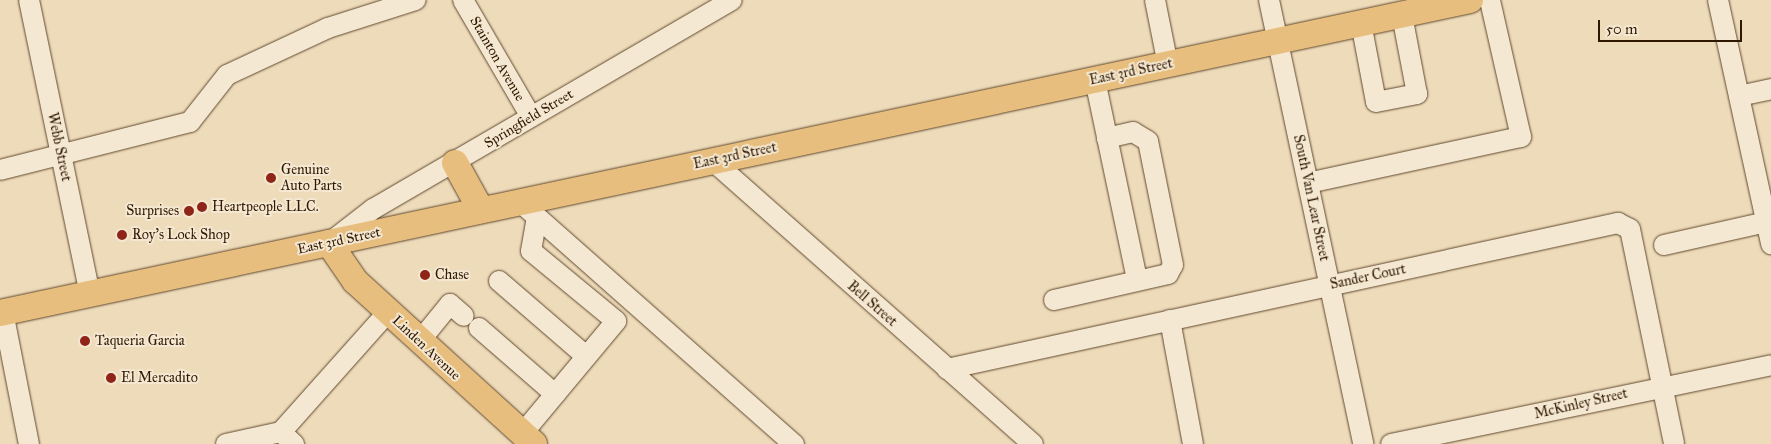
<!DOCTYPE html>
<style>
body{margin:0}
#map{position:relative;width:1771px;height:444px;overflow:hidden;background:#eedbba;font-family:"IM FELL Great Primer",serif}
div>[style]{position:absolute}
.roads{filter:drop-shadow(0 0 1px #60492e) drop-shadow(0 0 1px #60492e)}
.minor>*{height:20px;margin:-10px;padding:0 10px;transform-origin:10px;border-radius:10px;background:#f4e8d2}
.major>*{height:26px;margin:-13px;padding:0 13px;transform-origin:13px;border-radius:13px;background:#e7be7d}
.dots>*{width:14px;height:14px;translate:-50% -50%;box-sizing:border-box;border:2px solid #f4e8d2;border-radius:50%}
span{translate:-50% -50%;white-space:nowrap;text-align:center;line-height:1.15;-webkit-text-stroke:4px #f4e8d2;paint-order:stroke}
.street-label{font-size:14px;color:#301800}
.poi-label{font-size:14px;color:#301800}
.left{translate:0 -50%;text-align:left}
.right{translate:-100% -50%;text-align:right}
.scale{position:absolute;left:1598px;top:20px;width:144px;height:22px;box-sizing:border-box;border:2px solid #301800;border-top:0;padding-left:6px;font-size:15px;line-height:18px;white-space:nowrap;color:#301800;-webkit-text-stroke:4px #f4e8d2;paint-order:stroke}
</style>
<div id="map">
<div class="roads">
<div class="minor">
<div style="left:29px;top:0;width:300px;rotate:78.3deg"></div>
<div style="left:463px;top:0;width:135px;rotate:59.8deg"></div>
<div style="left:1155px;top:0;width:66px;rotate:78.7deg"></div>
<div style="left:1269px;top:0;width:454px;rotate:78deg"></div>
<div style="left:1718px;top:0;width:250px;rotate:77.7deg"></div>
<div style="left:1361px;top:23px;width:80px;rotate:79.2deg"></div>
<div style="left:1376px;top:102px;width:42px;rotate:-11deg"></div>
<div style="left:1417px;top:94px;width:80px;rotate:-100.8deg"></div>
<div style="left:1095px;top:80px;width:204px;rotate:78.1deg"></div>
<div style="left:1739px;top:96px;width:33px;rotate:-12deg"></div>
<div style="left:713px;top:161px;width:427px;rotate:41.5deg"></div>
<div style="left:0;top:170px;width:196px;rotate:-14.2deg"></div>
<div style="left:190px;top:122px;width:60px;rotate:-51.8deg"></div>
<div style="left:227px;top:75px;width:111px;rotate:-25deg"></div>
<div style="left:328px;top:28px;width:92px;rotate:-17.7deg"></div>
<div style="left:1308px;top:183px;width:218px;rotate:-12.2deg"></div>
<div style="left:1521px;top:137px;width:140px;rotate:-102.8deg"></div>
<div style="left:520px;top:202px;width:366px;rotate:41.5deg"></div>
<div style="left:333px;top:240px;width:51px;rotate:-37.8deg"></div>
<div style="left:373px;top:209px;width:415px;rotate:-30.2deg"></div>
<div style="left:1664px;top:245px;width:105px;rotate:-12.7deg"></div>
<div style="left:499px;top:281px;width:115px;rotate:40.8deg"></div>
<div style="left:1054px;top:300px;width:117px;rotate:-12.8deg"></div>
<div style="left:1168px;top:274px;width:10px;rotate:-61deg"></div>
<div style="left:1173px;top:265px;width:126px;rotate:-101.4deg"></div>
<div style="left:1148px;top:141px;width:17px;rotate:-149deg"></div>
<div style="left:1133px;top:132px;width:27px;rotate:167deg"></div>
<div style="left:3px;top:312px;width:135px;rotate:78.9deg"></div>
<div style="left:1170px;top:320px;width:126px;rotate:79.5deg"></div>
<div style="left:479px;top:328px;width:101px;rotate:41deg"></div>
<div style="left:419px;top:342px;width:49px;rotate:-50.8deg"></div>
<div style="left:450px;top:304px;width:18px;rotate:41deg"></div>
<div style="left:947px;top:369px;width:687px;rotate:-12.28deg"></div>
<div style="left:1618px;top:223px;width:13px;rotate:27deg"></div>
<div style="left:1630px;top:229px;width:219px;rotate:78.4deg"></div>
<div style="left:281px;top:432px;width:18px;rotate:43deg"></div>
<div style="left:522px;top:434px;width:147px;rotate:-50.2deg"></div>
<div style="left:616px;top:321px;width:110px;rotate:-140.5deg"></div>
<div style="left:531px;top:251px;width:34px;rotate:-80deg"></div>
<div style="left:226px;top:444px;width:56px;rotate:-12.3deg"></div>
<div style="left:281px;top:432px;width:161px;rotate:-48.3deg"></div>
<div style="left:1391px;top:444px;width:388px;rotate:-11.7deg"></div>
</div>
<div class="major">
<div style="left:455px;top:163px;width:54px;rotate:61deg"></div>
<div style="left:329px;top:243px;width:46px;rotate:55.6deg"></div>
<div style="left:355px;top:281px;width:242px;rotate:42.3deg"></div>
<div style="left:0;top:313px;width:1503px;rotate:-12.02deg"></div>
</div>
</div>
<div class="dots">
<div style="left:271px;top:178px;background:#8f2418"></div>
<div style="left:202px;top:207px;background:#8f2418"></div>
<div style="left:189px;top:211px;background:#8f2418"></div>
<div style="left:122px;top:235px;background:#8f2418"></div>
<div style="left:425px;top:275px;background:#8f2418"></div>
<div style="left:85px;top:341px;background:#8f2418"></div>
<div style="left:111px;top:378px;background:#8f2418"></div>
</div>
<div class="street-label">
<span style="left:497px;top:59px;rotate:60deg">Stainton Avenue</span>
<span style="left:1131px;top:72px;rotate:-12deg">East 3rd Street</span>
<span style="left:529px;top:119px;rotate:-31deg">Springfield Street</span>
<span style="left:59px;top:147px;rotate:78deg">Webb Street</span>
<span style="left:735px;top:156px;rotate:-12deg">East 3rd Street</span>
<span style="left:1311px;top:198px;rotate:78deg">South Van Lear Street</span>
<span style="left:339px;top:241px;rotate:-12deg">East 3rd Street</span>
<span style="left:1368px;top:277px;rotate:-12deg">Sander Court</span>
<span style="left:872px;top:304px;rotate:41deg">Bell Street</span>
<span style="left:426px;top:348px;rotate:43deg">Linden Avenue</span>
<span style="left:1581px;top:404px;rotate:-13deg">McKinley Street</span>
</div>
<div class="poi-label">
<span class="left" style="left:281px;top:178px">Genuine<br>Auto Parts</span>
<span class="left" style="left:212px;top:207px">Heartpeople LLC.</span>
<span class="right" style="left:179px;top:211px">Surprises</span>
<span class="left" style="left:132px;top:235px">Roy's Lock Shop</span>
<span class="left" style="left:435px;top:275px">Chase</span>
<span class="left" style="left:95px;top:341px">Taqueria Garcia</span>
<span class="left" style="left:121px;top:378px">El Mercadito</span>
</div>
<div class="scale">50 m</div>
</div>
